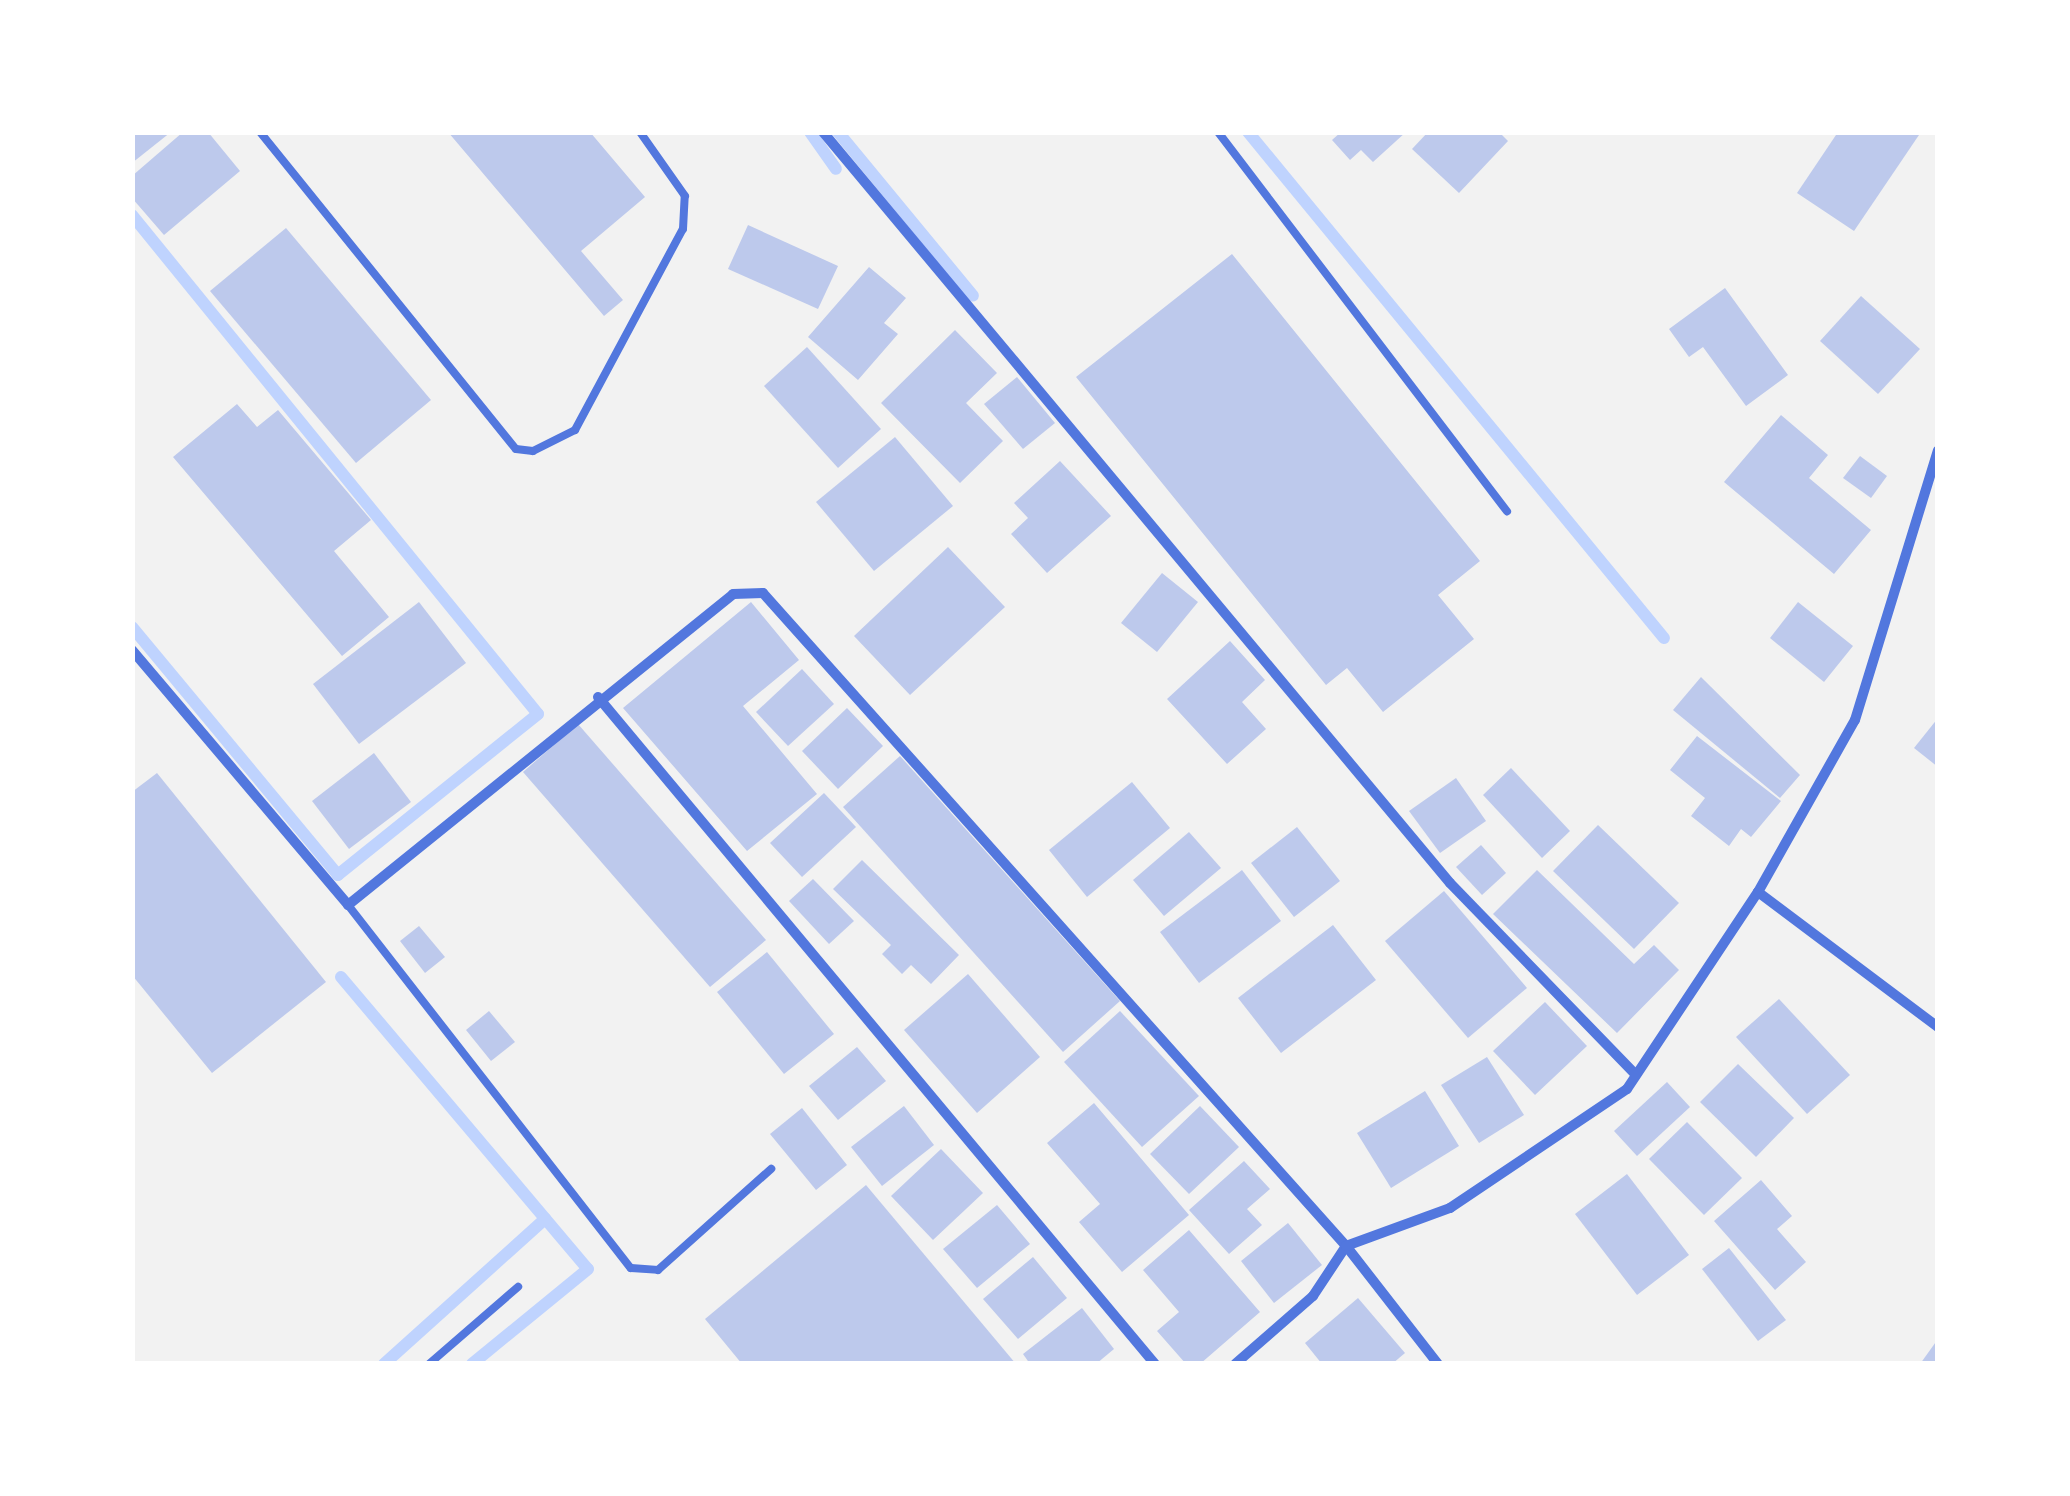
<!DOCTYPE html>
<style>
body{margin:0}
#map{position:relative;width:2070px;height:1496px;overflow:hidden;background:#f2f2f2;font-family:Cabin,sans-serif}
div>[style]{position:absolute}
.stream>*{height:12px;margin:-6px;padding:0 6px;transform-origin:6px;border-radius:6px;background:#bfd3fe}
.building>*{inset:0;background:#bdc9ec}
.service>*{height:8px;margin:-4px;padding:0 4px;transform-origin:4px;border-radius:4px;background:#5277de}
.minor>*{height:10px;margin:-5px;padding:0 5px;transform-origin:5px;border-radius:5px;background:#5277de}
span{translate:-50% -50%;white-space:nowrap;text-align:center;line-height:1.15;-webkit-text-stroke:8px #fff;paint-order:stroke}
.frame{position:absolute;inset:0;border:135px solid #fff;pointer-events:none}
</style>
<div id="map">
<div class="stream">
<div style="left:810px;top:132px;width:45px;rotate:54.9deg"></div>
<div style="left:838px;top:132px;width:212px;rotate:50.5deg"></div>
<div style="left:1248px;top:132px;width:655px;rotate:50.58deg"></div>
<div style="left:132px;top:215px;width:643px;rotate:50.87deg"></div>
<div style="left:538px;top:714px;width:257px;rotate:141.2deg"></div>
<div style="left:338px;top:875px;width:322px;rotate:-129.7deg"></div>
<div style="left:341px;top:977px;width:382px;rotate:49.8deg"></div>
<div style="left:588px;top:1269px;width:150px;rotate:140.7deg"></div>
<div style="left:384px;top:1364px;width:217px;rotate:-42deg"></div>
</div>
<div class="building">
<div style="clip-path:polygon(132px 132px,171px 132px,132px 163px)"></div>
<div style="clip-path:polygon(183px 132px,208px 132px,240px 171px,164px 235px,132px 198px,132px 176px)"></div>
<div style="clip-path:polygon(448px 132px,590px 132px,645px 197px,581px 251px,623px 300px,604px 316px)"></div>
<div style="clip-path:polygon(1341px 132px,1406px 132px,1373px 162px,1361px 150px,1350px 160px,1332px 140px)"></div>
<div style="clip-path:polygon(1428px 132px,1499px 132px,1508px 141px,1459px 193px,1412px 149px)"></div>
<div style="clip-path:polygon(1838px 132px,1921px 132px,1854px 231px,1797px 193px)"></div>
<div style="clip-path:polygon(748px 225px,838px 266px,818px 309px,728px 269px)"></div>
<div style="clip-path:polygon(286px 228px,431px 400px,356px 463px,210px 291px)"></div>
<div style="clip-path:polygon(1232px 254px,1480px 561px,1438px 595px,1474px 639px,1383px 712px,1347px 668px,1326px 685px,1076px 377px)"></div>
<div style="clip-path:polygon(869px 267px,906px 298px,884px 323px,898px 334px,858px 380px,808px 337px)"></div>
<div style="clip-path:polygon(1725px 288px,1788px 375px,1746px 406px,1703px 347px,1689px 357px,1669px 329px)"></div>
<div style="clip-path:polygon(1861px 296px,1920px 349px,1878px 394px,1820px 341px)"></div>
<div style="clip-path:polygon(955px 330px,997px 373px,966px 403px,1003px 441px,960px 483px,881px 403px)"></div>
<div style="clip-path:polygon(807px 347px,881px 429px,838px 468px,764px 386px)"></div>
<div style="clip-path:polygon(1017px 377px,1055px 423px,1023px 449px,984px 404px)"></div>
<div style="clip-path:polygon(237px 404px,257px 427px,278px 410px,371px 520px,334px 551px,389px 617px,342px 656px,173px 457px)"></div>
<div style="clip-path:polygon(1781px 415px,1828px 455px,1809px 478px,1871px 530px,1834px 574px,1724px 482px)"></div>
<div style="clip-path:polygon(895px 437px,953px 506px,874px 571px,816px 502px)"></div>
<div style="clip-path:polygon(1860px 456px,1887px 476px,1871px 498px,1843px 478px)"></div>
<div style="clip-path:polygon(1060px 461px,1111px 516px,1047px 573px,1011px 534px,1028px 518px,1014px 503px)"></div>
<div style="clip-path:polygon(948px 547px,1005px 607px,910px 695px,854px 636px)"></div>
<div style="clip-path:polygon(1162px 573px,1198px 602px,1157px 652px,1121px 623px)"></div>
<div style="clip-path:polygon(419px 602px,466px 663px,359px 744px,313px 684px)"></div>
<div style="clip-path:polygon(751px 602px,799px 660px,743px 706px,817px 794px,747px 851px,623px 708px)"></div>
<div style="clip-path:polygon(1798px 602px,1853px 646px,1824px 682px,1770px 638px)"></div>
<div style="clip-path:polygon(1230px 641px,1265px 680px,1242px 702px,1266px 729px,1227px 764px,1167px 699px)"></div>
<div style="clip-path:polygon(802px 669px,834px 704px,788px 746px,756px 712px)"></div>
<div style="clip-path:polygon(1701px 677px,1800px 775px,1780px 798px,1673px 710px)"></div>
<div style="clip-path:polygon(847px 708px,883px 746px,838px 789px,802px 751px)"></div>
<div style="clip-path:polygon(1938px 718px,1938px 767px,1914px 748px)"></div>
<div style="clip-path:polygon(578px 724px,766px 940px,710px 987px,523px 772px)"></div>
<div style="clip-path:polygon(1697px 736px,1781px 801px,1751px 837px,1741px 829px,1729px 846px,1691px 816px,1705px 798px,1670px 770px)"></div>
<div style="clip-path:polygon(374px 753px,411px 802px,349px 849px,312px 801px)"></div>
<div style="clip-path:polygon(900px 756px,1120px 1001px,1063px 1052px,843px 807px)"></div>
<div style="clip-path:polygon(1511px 768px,1570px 831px,1542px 858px,1483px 795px)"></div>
<div style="clip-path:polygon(157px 773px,326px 982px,212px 1073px,132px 975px,132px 792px)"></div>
<div style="clip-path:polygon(1456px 778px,1486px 821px,1440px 853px,1409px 811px)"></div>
<div style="clip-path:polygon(1132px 782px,1170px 828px,1087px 897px,1049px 850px)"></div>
<div style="clip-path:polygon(824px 793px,856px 827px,802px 877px,770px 843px)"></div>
<div style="clip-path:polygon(1598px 825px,1679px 903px,1634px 949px,1553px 871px)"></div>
<div style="clip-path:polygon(1297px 827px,1340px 881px,1294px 917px,1251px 863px)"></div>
<div style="clip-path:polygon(1189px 832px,1221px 868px,1164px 916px,1133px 880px)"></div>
<div style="clip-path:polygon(1481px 845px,1506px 873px,1482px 895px,1456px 867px)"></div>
<div style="clip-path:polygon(862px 860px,959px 955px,931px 984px,911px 965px,902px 974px,882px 954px,891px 945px,833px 889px)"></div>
<div style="clip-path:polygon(1242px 870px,1281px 921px,1199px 983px,1160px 932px)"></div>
<div style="clip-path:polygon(1537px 870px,1634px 964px,1654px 945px,1679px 970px,1617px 1033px,1493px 914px)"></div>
<div style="clip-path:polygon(813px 879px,854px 921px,829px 944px,789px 901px)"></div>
<div style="clip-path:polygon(1444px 891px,1527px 988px,1468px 1038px,1385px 941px)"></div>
<div style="clip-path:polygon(1333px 925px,1376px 980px,1281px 1053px,1238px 998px)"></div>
<div style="clip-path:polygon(419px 926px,445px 957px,425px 973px,400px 941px)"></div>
<div style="clip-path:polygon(767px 952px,834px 1034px,784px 1074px,717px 992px)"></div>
<div style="clip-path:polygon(968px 974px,1040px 1057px,977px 1113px,904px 1030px)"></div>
<div style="clip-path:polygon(1779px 999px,1850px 1075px,1807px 1114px,1736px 1037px)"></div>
<div style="clip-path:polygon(1545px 1002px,1587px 1046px,1535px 1095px,1493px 1051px)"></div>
<div style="clip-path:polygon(489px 1011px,515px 1042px,491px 1061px,466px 1030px)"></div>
<div style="clip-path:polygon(1120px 1011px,1199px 1096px,1142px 1147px,1064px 1062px)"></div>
<div style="clip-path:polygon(857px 1047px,886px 1081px,838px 1120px,809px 1086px)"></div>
<div style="clip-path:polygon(1487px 1057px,1524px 1115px,1479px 1143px,1441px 1085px)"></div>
<div style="clip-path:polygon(1738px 1064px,1794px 1118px,1756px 1157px,1700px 1102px)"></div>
<div style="clip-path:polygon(1667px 1082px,1690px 1107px,1637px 1156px,1614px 1131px)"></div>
<div style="clip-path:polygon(1425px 1091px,1459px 1146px,1391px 1188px,1357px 1133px)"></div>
<div style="clip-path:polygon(1094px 1103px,1189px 1215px,1122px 1272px,1079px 1222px,1100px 1204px,1047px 1143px)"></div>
<div style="clip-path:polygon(904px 1106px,934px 1145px,882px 1186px,851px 1147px)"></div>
<div style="clip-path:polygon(1200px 1106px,1239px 1147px,1189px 1194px,1150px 1154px)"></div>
<div style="clip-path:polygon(802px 1108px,847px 1165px,816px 1190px,770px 1134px)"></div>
<div style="clip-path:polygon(1687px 1122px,1742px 1178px,1704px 1215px,1649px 1159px)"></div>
<div style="clip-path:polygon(941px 1149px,983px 1193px,933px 1240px,891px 1196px)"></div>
<div style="clip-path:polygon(1244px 1161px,1270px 1189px,1247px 1209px,1262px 1225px,1229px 1254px,1189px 1210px)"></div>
<div style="clip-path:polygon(1627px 1174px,1689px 1255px,1637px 1295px,1575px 1214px)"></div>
<div style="clip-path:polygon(1761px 1180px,1792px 1216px,1777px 1229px,1806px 1262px,1775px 1290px,1714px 1221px)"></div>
<div style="clip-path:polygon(866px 1185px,1016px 1364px,742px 1364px,705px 1319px)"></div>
<div style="clip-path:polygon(997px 1205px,1030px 1244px,977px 1288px,943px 1249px)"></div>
<div style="clip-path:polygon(1288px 1223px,1322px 1265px,1274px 1303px,1241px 1261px)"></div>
<div style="clip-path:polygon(1189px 1230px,1260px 1312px,1200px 1364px,1186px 1364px,1157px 1331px,1179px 1312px,1143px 1270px)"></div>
<div style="clip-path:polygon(1729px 1248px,1786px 1320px,1758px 1341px,1702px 1269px)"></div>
<div style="clip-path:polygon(1033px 1257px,1067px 1298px,1018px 1339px,983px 1299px)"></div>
<div style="clip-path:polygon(1358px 1298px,1405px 1353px,1392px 1364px,1322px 1364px,1305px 1343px)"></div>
<div style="clip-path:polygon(1082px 1308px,1114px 1349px,1096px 1364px,1030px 1364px,1023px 1354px)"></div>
<div style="clip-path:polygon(1938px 1339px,1938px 1364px,1920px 1364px)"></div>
</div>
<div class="service">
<div style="left:260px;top:132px;width:407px;rotate:51.1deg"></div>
<div style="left:516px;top:449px;width:17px;rotate:7deg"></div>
<div style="left:533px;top:451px;width:47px;rotate:-26.6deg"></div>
<div style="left:575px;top:430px;width:228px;rotate:-61.8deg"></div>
<div style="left:683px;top:229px;width:33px;rotate:-87deg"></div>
<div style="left:685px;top:196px;width:78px;rotate:-125.1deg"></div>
<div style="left:1218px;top:132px;width:477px;rotate:52.7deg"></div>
<div style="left:348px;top:905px;width:460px;rotate:52.1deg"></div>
<div style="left:631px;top:1268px;width:27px;rotate:4deg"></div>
<div style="left:658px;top:1270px;width:152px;rotate:-41.8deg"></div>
<div style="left:429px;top:1364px;width:118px;rotate:-40.9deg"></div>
</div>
<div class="minor">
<div style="left:823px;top:132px;width:978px;rotate:50.14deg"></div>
<div style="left:1450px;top:883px;width:267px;rotate:45.9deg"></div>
<div style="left:132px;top:650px;width:334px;rotate:49.7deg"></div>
<div style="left:348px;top:905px;width:495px;rotate:-38.9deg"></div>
<div style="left:733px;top:594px;width:30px;rotate:-2deg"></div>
<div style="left:763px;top:593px;width:875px;rotate:48.24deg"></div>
<div style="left:1346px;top:1246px;width:60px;rotate:123.4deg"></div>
<div style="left:1313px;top:1296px;width:103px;rotate:138.9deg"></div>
<div style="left:598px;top:697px;width:869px;rotate:50.14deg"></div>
<div style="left:1758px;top:892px;width:225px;rotate:36.9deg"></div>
<div style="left:1438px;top:1364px;width:150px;rotate:-127.9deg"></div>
<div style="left:1346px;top:1246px;width:111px;rotate:-20.1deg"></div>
<div style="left:1450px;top:1208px;width:213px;rotate:-33.9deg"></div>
<div style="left:1627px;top:1089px;width:237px;rotate:-56.4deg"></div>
<div style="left:1758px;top:892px;width:197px;rotate:-60.6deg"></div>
<div style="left:1855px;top:720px;width:282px;rotate:-72.9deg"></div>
</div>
<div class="frame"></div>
</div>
